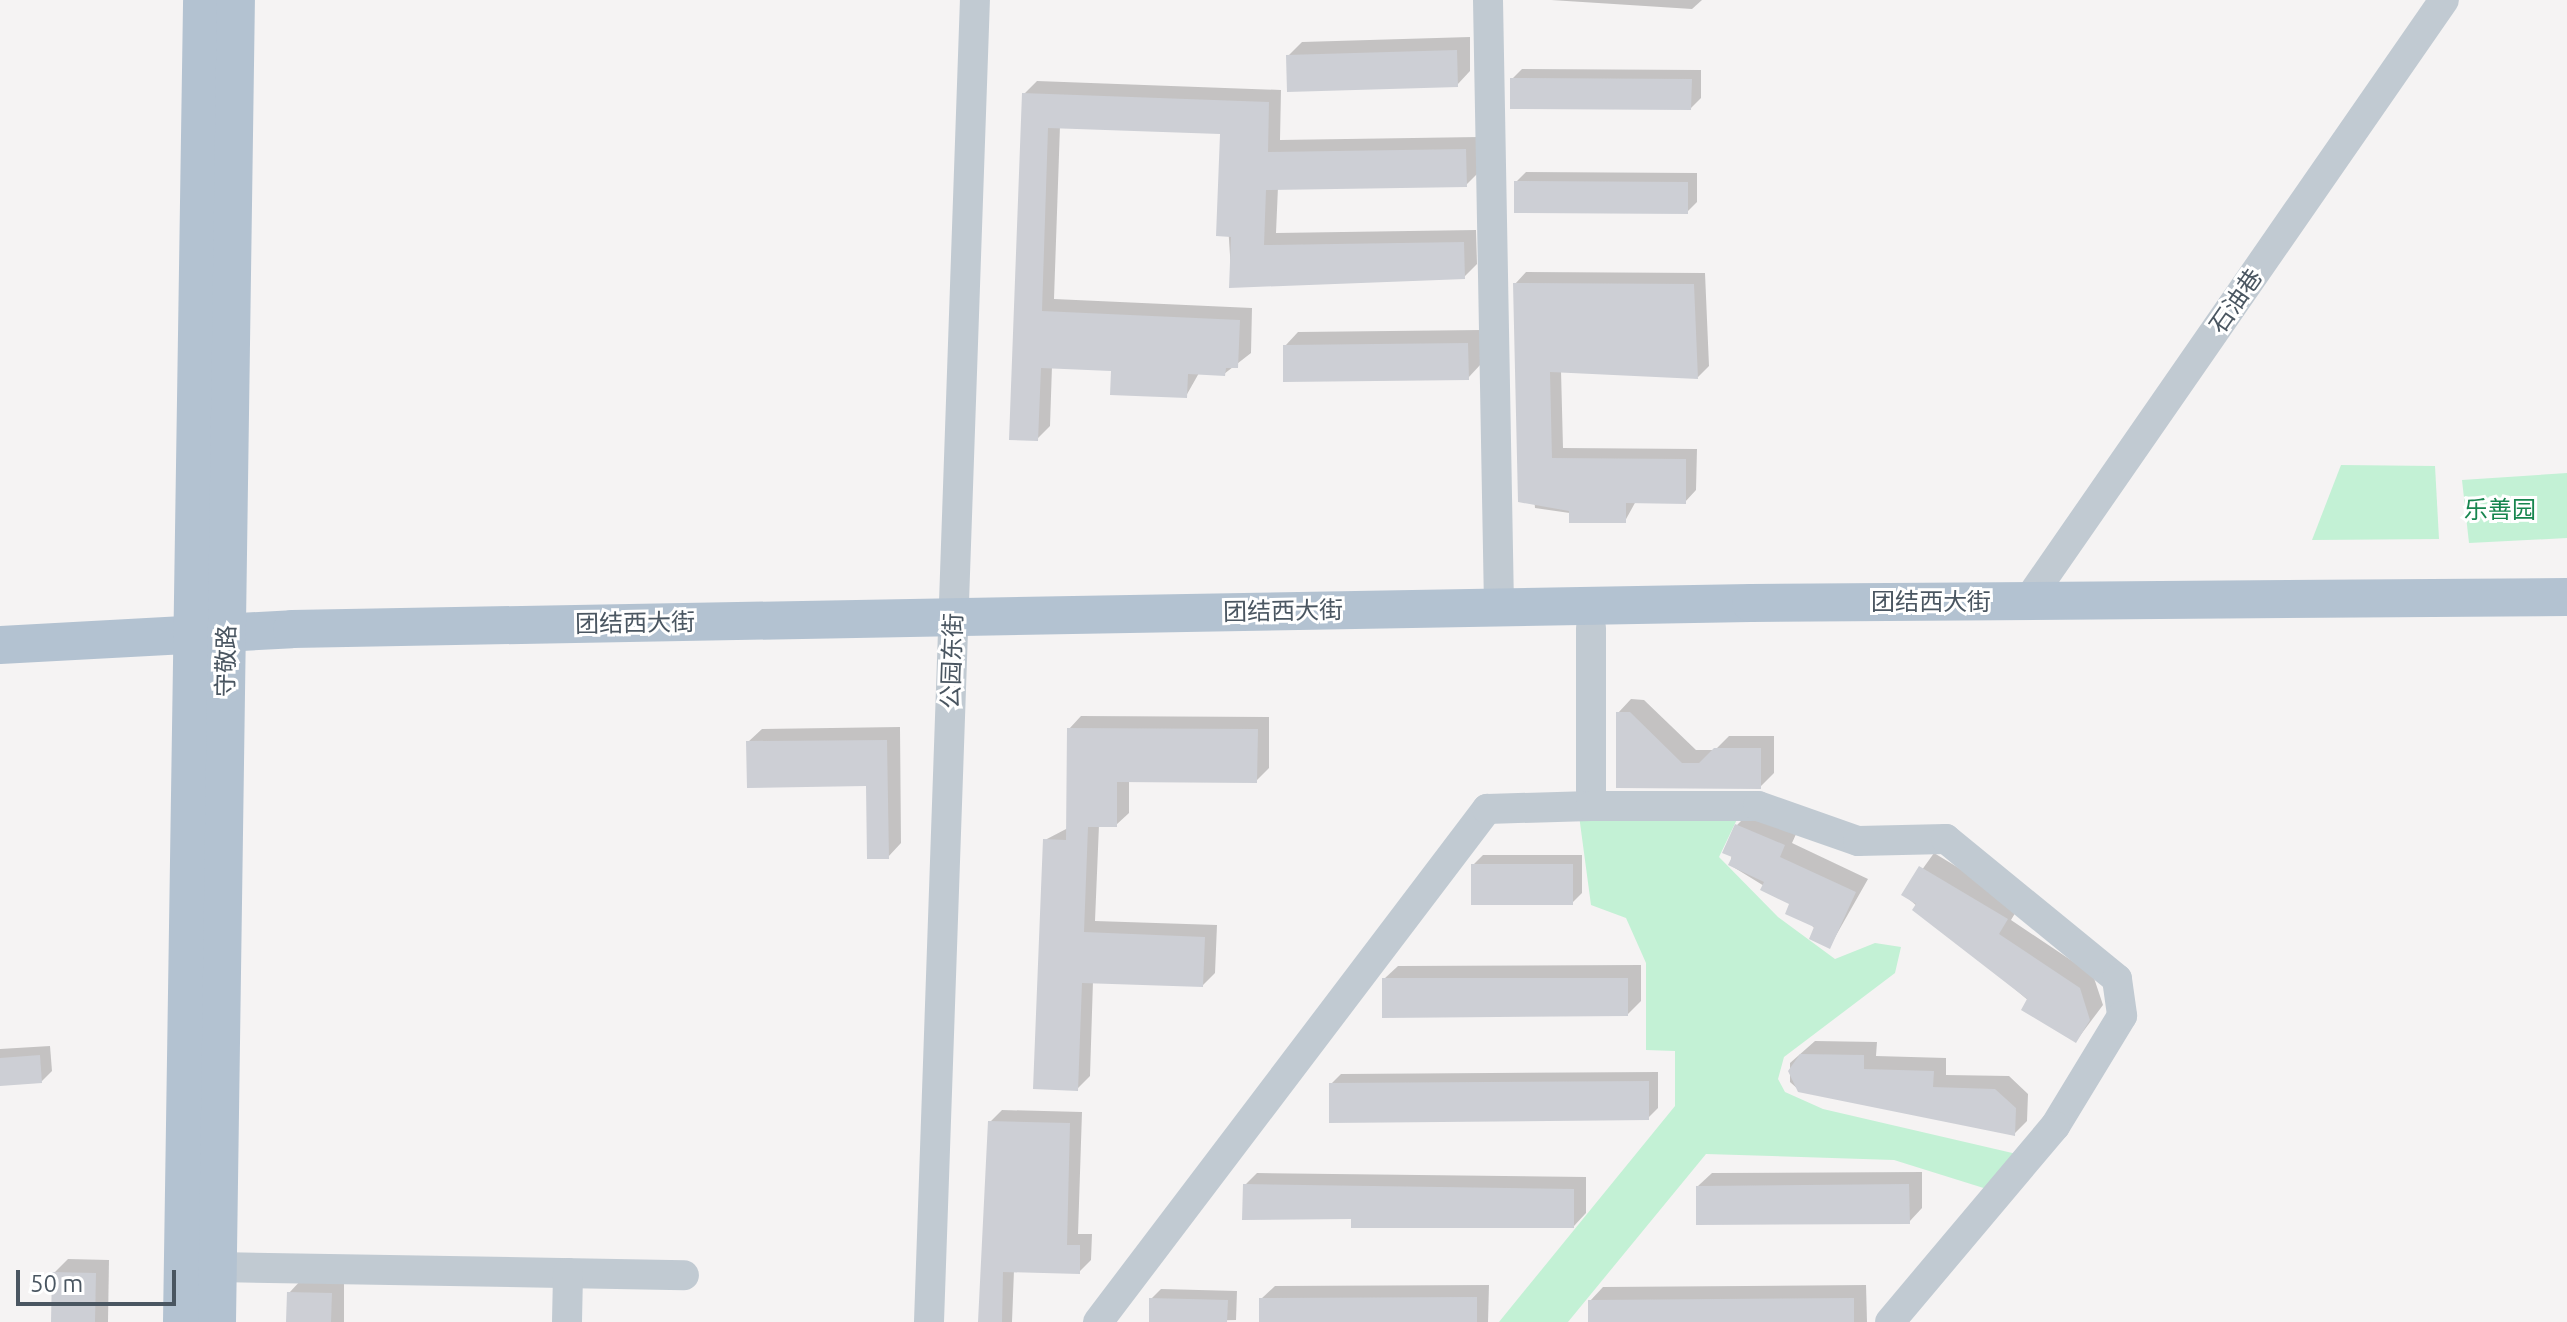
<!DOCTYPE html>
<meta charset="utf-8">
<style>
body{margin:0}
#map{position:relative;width:2567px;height:1322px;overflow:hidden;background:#f5f3f3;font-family:Ubuntu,"Noto Sans SC",sans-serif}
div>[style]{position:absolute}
.green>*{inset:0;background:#c3f1d5}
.shadow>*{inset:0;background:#0003}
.building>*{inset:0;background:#cdcfd5}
.minor>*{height:30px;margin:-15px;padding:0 15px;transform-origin:15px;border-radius:15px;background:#c1cad2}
.major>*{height:38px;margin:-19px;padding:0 19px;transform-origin:19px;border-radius:19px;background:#b3c2d1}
span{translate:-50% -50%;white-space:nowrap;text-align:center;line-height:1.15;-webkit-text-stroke:6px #fff;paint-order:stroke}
.street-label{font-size:24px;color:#4a5661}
.park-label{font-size:24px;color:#17864f}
.scale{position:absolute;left:16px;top:1270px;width:160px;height:36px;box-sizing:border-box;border:4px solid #4a5661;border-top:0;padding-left:10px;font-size:24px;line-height:28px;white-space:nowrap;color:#4a5661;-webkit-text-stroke:6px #fff;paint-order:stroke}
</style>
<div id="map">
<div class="green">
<div style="clip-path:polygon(2341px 465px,2435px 466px,2439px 539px,2312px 540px)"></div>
<div style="clip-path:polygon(2567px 473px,2567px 538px,2469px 543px,2462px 480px)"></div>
<div style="clip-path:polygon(1578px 808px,1741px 811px,1719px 857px,1778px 917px,1835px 959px,1875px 943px,1901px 947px,1895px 973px,1784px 1057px,1778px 1079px,1785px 1092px,1823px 1109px,2021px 1155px,1990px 1190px,1894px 1160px,1706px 1154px,1568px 1322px,1499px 1322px,1675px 1106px,1675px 1051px,1646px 1050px,1646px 963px,1626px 918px,1591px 905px)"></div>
</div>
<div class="shadow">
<div style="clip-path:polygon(1551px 0,1702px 0,1692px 9px)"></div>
<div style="clip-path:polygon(1470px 37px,1470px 71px,1457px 85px,1288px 56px,1302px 42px)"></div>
<div style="clip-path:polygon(1522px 69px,1701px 70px,1701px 98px,1691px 108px,1512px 79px)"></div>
<div style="clip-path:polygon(1037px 81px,1281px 90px,1280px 140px,1479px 137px,1479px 172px,1466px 185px,1278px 187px,1276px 233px,1476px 230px,1477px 264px,1464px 277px,1232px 286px,1222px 132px,1060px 126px,1054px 299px,1252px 308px,1251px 353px,1224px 374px,1199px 373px,1186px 396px,1113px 369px,1052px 366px,1050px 426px,1037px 439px,1024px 94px)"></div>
<div style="clip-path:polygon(1526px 172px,1697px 173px,1697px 202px,1687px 212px,1516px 182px)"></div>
<div style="clip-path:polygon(1526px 272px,1705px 273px,1709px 366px,1698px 377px,1561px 370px,1563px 448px,1697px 449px,1696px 490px,1685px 502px,1636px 501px,1625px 521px,1535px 508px,1515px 284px)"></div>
<div style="clip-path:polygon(1481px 330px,1481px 364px,1468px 378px,1285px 346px,1298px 332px)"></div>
<div style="clip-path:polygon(1631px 699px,1644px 700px,1696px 750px,1715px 750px,1729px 736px,1774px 736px,1774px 773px,1760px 787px,1618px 786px,1618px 713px)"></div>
<div style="clip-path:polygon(1081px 716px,1269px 717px,1269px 768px,1256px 781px,1129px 780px,1129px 813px,1116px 825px,1099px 825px,1095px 921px,1217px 925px,1215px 973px,1203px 985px,1093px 981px,1090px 1076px,1077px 1089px,1045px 840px,1068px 828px,1069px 729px)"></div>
<div style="clip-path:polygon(900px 727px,901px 843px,888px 857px,868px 784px,748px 742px,762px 729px)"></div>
<div style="clip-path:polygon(1750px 812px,1797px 832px,1792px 843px,1868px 879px,1830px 946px,1792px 903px,1730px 865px,1737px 825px)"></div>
<div style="clip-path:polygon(1934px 853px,2020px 905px,2011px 920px,2093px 975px,2103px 1005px,2076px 1041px,1904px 895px)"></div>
<div style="clip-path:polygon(1483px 855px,1582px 855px,1582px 893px,1572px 903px,1473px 865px)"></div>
<div style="clip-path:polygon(1641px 965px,1641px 1001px,1628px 1014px,1384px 979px,1398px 966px)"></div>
<div style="clip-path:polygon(1815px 1041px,1877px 1042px,1876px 1056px,1946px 1058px,1946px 1075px,2009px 1076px,2028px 1094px,2027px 1121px,2014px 1134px,1799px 1090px,1790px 1082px,1790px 1063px)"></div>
<div style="clip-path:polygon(50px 1046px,52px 1071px,42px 1081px,0 1084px,0 1049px)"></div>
<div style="clip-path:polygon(1658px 1072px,1658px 1108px,1648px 1118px,1331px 1084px,1341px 1074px)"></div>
<div style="clip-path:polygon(1002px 1110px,1082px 1112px,1078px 1234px,1092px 1234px,1091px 1260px,1079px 1272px,1014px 1270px,1012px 1322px,981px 1322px,990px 1122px)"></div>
<div style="clip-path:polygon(1922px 1172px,1922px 1208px,1909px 1222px,1698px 1186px,1712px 1173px)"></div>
<div style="clip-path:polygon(1257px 1173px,1586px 1177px,1586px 1213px,1574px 1226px,1245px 1185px)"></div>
<div style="clip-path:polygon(68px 1259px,109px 1260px,108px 1322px,55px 1322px,54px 1273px)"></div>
<div style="clip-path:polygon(302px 1279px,344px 1280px,344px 1322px,288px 1322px,289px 1293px)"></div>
<div style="clip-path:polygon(1489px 1285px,1488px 1322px,1261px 1322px,1261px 1299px,1275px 1286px)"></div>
<div style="clip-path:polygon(1866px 1285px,1867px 1322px,1590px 1322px,1590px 1301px,1603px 1287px)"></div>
<div style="clip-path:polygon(1161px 1289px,1237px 1291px,1236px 1320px,1151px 1322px,1151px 1299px)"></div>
</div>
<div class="building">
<div style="clip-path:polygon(1457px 50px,1458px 87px,1287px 92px,1286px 55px)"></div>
<div style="clip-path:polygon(1510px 78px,1692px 79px,1691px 110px,1510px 109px)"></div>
<div style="clip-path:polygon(1022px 93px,1269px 102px,1268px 152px,1466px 149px,1467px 187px,1266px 190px,1264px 245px,1464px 242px,1465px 279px,1229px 288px,1231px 237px,1216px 236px,1220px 134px,1048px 128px,1042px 311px,1240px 320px,1238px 368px,1226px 368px,1225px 376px,1188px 374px,1187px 398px,1110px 395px,1111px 371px,1041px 368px,1038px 441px,1009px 440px)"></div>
<div style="clip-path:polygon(1514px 181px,1688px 182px,1688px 214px,1514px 213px)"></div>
<div style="clip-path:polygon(1513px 283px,1694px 284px,1698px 379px,1550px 372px,1552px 458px,1686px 459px,1686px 504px,1626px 503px,1626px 523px,1569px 523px,1569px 511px,1518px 502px)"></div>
<div style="clip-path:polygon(1468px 343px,1469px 380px,1283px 382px,1283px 345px)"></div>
<div style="clip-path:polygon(1616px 712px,1630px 712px,1682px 763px,1699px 763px,1714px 748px,1761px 748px,1761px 789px,1616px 788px)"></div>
<div style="clip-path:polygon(1067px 728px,1258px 729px,1257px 783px,1117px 782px,1117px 827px,1088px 827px,1084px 932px,1205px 937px,1203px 987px,1082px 983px,1078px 1091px,1033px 1089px,1043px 839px,1066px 840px)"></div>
<div style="clip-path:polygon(887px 740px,889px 859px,867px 859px,866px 786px,747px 788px,746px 741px)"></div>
<div style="clip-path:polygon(1735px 824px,1785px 845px,1780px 857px,1856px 892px,1830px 949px,1809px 939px,1814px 927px,1785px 914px,1789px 904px,1760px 890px,1764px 882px,1728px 865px,1732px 857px,1722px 853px)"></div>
<div style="clip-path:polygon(1471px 864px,1573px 864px,1573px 905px,1471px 905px)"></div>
<div style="clip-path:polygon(1919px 866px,2008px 919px,1999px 934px,2080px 988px,2090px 1020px,2076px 1043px,2021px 1010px,2027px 999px,1912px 910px,1916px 904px,1901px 895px)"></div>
<div style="clip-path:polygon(1382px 978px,1628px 978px,1628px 1016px,1382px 1018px)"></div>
<div style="clip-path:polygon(1800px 1054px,1864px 1055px,1864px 1069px,1934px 1071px,1933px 1087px,1995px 1089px,2016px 1108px,2015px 1136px,1798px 1092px,1788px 1071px)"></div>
<div style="clip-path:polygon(40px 1055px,42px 1083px,0 1086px,0 1058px)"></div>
<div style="clip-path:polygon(1649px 1081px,1649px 1120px,1329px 1123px,1329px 1083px)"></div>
<div style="clip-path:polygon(988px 1121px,1070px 1123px,1067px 1245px,1080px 1245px,1080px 1274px,1003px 1272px,1002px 1322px,978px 1322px)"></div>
<div style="clip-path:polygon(1243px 1184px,1574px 1189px,1574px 1228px,1351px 1228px,1351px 1219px,1242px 1220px)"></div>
<div style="clip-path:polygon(1909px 1184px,1910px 1224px,1696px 1225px,1696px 1186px)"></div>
<div style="clip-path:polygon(52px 1272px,96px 1273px,95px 1322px,51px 1322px)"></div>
<div style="clip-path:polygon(287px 1292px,332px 1293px,331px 1322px,286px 1322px)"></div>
<div style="clip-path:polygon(1477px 1297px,1477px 1322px,1259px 1322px,1259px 1298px)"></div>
<div style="clip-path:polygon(1149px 1298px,1228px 1300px,1227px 1322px,1149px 1322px)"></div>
<div style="clip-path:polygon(1854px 1298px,1854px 1322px,1588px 1322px,1588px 1300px)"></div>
</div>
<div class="minor">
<div style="left:1488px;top:0;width:607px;rotate:88.96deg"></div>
<div style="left:2027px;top:602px;width:732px;rotate:-55.29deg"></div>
<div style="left:1591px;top:806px;width:178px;rotate:-90deg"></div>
<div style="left:217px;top:1267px;width:467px;rotate:1deg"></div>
<div style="left:567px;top:1322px;width:49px;rotate:-88.8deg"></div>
<div style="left:929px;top:1322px;width:1323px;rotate:-88.01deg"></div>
<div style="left:1098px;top:1322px;width:644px;rotate:-52.83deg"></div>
<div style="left:1487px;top:809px;width:104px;rotate:-1.7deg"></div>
<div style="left:1591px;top:806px;width:167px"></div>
<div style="left:1758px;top:806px;width:106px;rotate:19.3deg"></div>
<div style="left:1858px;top:841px;width:88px;rotate:-1.3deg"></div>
<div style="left:1946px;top:839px;width:221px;rotate:39.3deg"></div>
<div style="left:2117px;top:979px;width:37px;rotate:82deg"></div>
<div style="left:2122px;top:1016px;width:129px;rotate:121.3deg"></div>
<div style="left:2055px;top:1126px;width:256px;rotate:130.1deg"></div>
</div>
<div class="major">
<div style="left:0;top:645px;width:292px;rotate:-3.1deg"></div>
<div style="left:292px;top:629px;width:1459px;rotate:-1.02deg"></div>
<div style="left:1751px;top:603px;width:816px;rotate:-0.42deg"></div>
<div style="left:182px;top:1322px;width:1322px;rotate:-89.13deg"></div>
<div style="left:217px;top:1322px;width:1322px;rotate:-89.18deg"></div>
</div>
<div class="street-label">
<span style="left:2236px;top:301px;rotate:-55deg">石油巷</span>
<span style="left:1931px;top:602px">团结西大街</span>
<span style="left:1283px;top:611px;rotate:-1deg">团结西大街</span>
<span style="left:635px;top:623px;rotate:-1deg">团结西大街</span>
<span style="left:226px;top:661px;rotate:-89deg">守敬路</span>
<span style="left:952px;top:661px;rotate:-88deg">公园东街</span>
</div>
<div class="park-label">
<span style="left:2500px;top:510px">乐善园</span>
</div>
<div class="scale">50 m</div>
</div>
